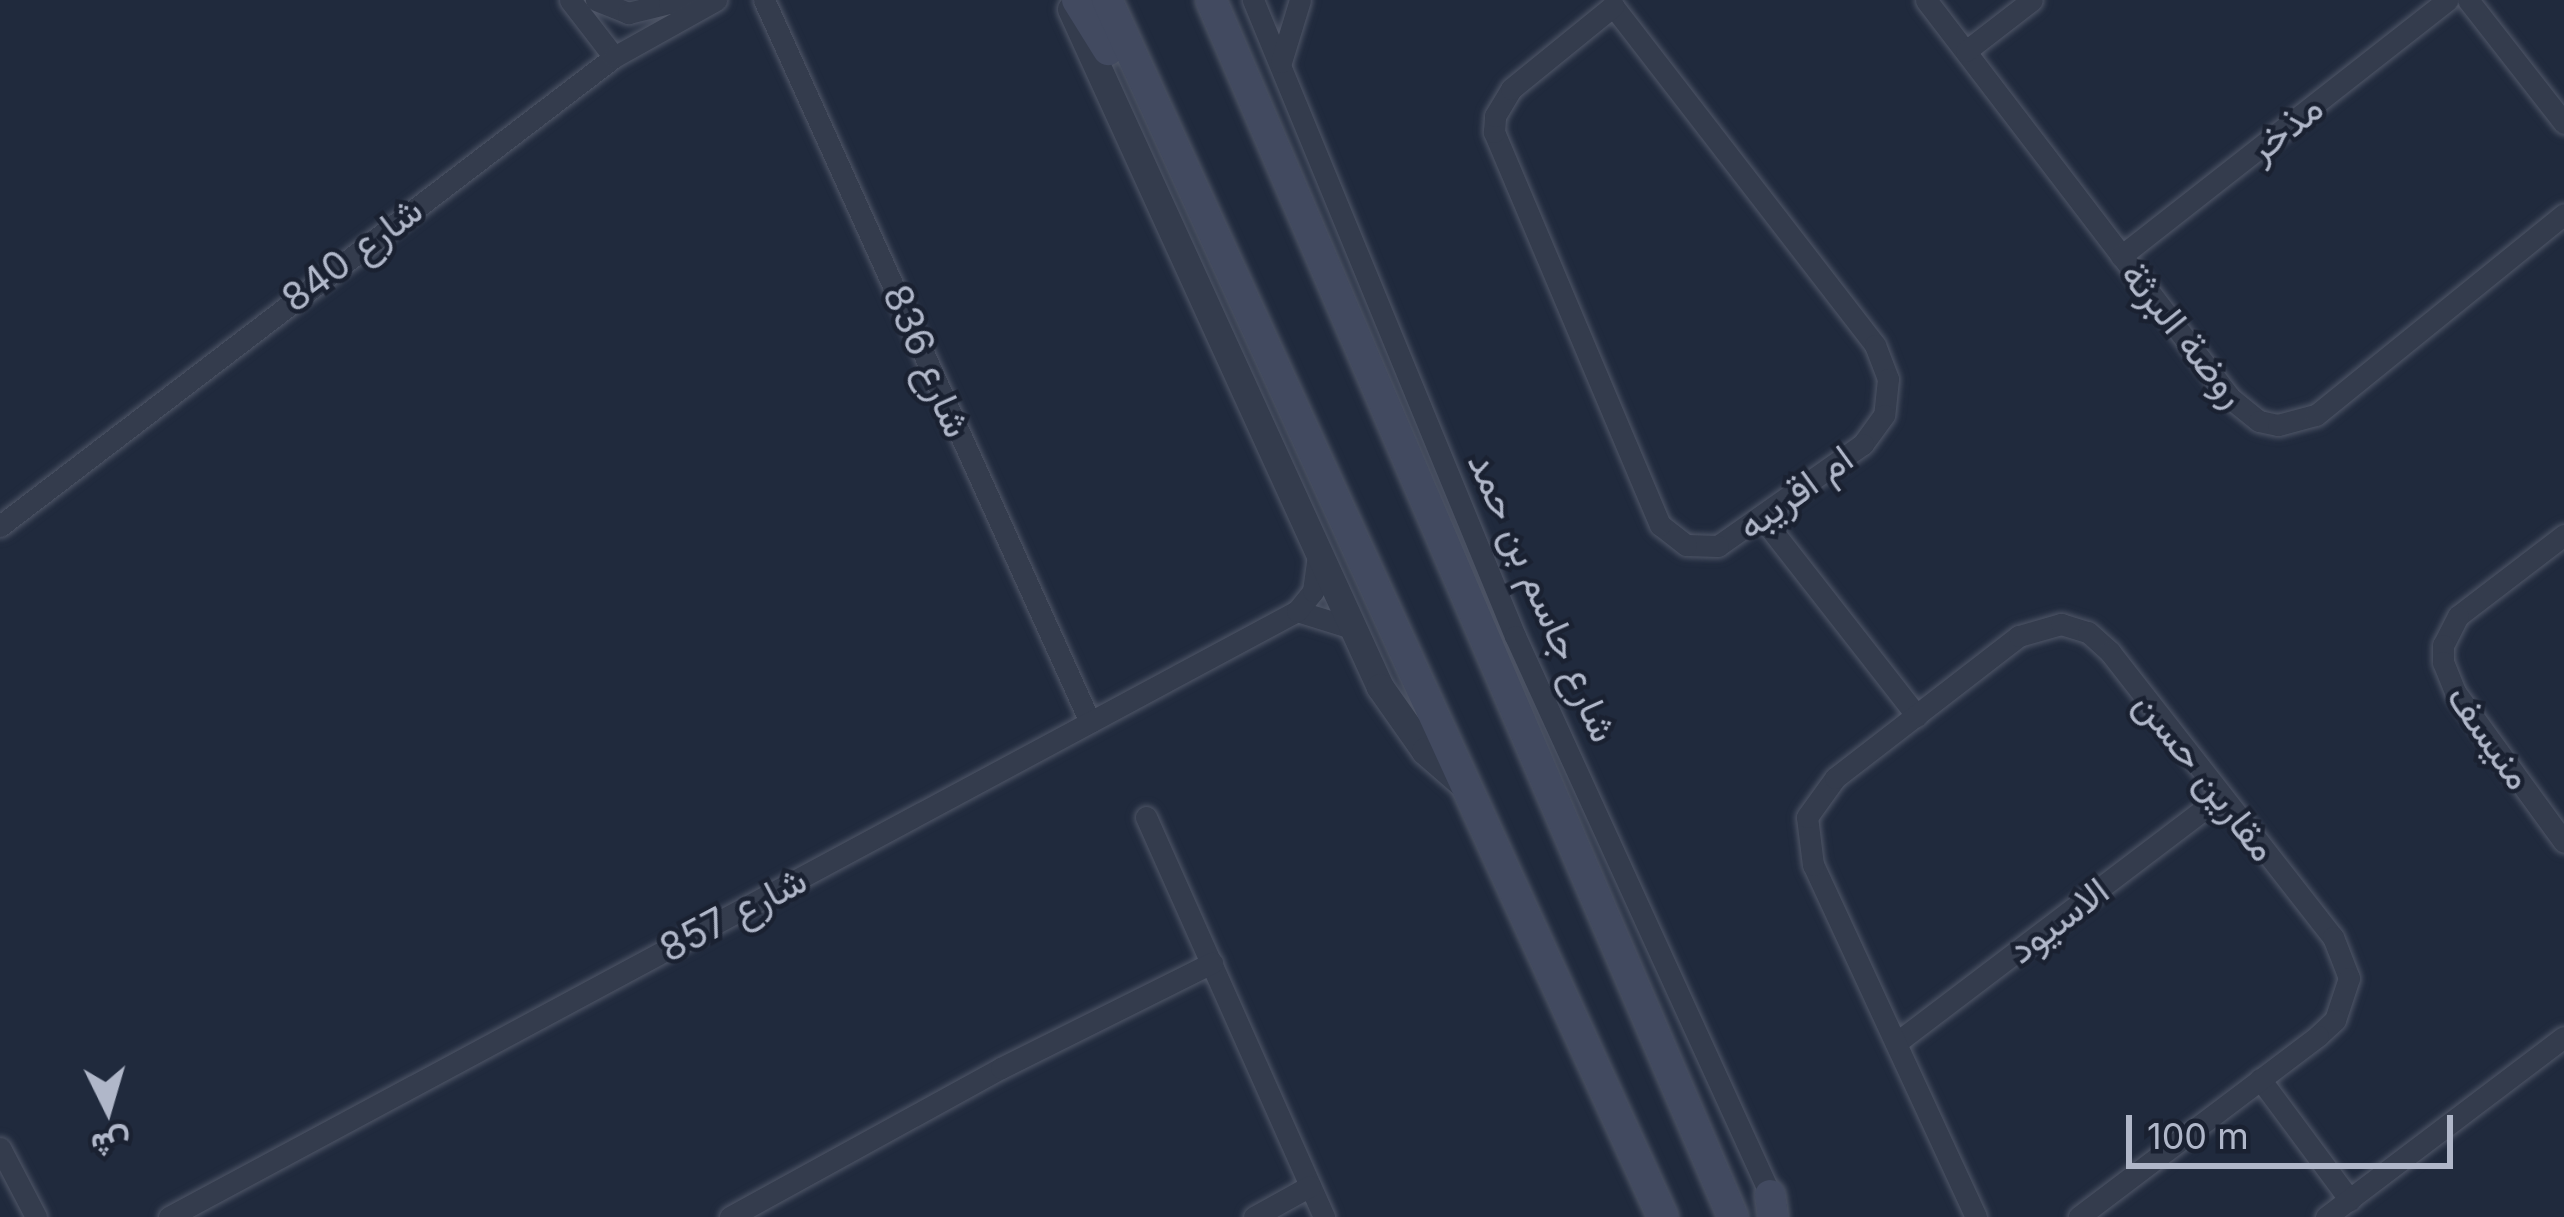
<!DOCTYPE html>
<meta charset="utf-8">
<style>
body{margin:0}
#map{position:relative;width:2564px;height:1217px;overflow:hidden;background:#202a3d;font-family:Inter,Vazirmatn,sans-serif}
div>[style]{position:absolute}
.roads{filter:drop-shadow(0 0 3px #505768) drop-shadow(0 0 3px #505768)}
.minor>*{height:21px;margin:-10.5px;padding:0 10.5px;transform-origin:10.5px;border-radius:10.5px;background:#343c4d}
.tertiary>*{height:27px;margin:-13.5px;padding:0 13.5px;transform-origin:13.5px;border-radius:13.5px;background:#343c4d}
.secondary>*{height:30px;margin:-15px;padding:0 15px;transform-origin:15px;border-radius:15px;background:#424a60}
span{translate:-50% -50%;white-space:nowrap;text-align:center;line-height:1.15;-webkit-text-stroke:9px #1a2131;paint-order:stroke}
.street-label{font-size:39px;color:#b0b7c9}
.north{position:absolute;left:48px;top:1049px;width:120px;height:120px;-webkit-text-stroke:9px #1a2131;paint-order:stroke;rotate:175deg;font-size:33px;font-weight:700;line-height:48px;text-align:center;color:#b0b7c9}
.north::after{content:'';display:block;margin:auto;width:42px;height:54px;background:#b0b7c9;clip-path:polygon(50% 0,100% 100%,50% 72%,0 100%)}
.scale{position:absolute;left:2126px;top:1115px;width:327px;height:54px;box-sizing:border-box;border:6px solid #b0b7c9;border-top:0;padding-left:15px;font-size:36px;line-height:42px;white-space:nowrap;color:#b0b7c9;-webkit-text-stroke:9px #1a2131;paint-order:stroke}
</style>
<div id="map">
<div class="roads">
<div class="minor">
<div style="left:570px;top:0;width:72px;rotate:52.3deg"></div>
<div style="left:596px;top:0;width:35px;rotate:22deg"></div>
<div style="left:628px;top:13px;width:42px;rotate:-13.7deg"></div>
<div style="left:669px;top:3px;width:42px;rotate:-1.4deg"></div>
<div style="left:764px;top:0;width:792px;rotate:65.7deg"></div>
<div style="left:1253px;top:0;width:688px;rotate:67.61deg"></div>
<div style="left:1515px;top:636px;width:626px;rotate:65.44deg"></div>
<div style="left:1926px;top:0;width:499px;rotate:52.6deg"></div>
<div style="left:2229px;top:397px;width:38px;rotate:39deg"></div>
<div style="left:2259px;top:421px;width:19px;rotate:12deg"></div>
<div style="left:2278px;top:425px;width:39px;rotate:-15deg"></div>
<div style="left:2316px;top:415px;width:319px;rotate:-39deg"></div>
<div style="left:2468px;top:0;width:156px;rotate:52deg"></div>
<div style="left:1613px;top:6px;width:428px;rotate:52.3deg"></div>
<div style="left:1875px;top:345px;width:36px;rotate:69deg"></div>
<div style="left:1888px;top:379px;width:36px;rotate:96deg"></div>
<div style="left:1884px;top:415px;width:36px;rotate:126deg"></div>
<div style="left:1863px;top:444px;width:177px;rotate:144.9deg"></div>
<div style="left:1718px;top:546px;width:32px;rotate:-178deg"></div>
<div style="left:1686px;top:545px;width:33px;rotate:-142deg"></div>
<div style="left:1660px;top:525px;width:427px;rotate:-112.9deg"></div>
<div style="left:1494px;top:132px;width:16px;rotate:-86deg"></div>
<div style="left:1495px;top:116px;width:31px;rotate:-59deg"></div>
<div style="left:1511px;top:89px;width:132px;rotate:-39.1deg"></div>
<div style="left:1966px;top:51px;width:83px;rotate:-37.7deg"></div>
<div style="left:1281px;top:62px;width:65px;rotate:-73deg"></div>
<div style="left:2121px;top:256px;width:415px;rotate:-38.1deg"></div>
<div style="left:1763px;top:519px;width:250px;rotate:52deg"></div>
<div style="left:0;top:526px;width:773px;rotate:-37.37deg"></div>
<div style="left:614px;top:57px;width:117px;rotate:-29.2deg"></div>
<div style="left:2564px;top:535px;width:133px;rotate:142.6deg"></div>
<div style="left:2458px;top:616px;width:33px;rotate:117deg"></div>
<div style="left:2443px;top:645px;width:17px;rotate:90deg"></div>
<div style="left:2443px;top:662px;width:32px;rotate:68deg"></div>
<div style="left:2455px;top:692px;width:185px;rotate:54deg"></div>
<div style="left:1297px;top:611px;width:58px;rotate:17.2deg"></div>
<div style="left:1146px;top:817px;width:438px;rotate:66deg"></div>
<div style="left:1896px;top:1043px;width:408px;rotate:-37.2deg"></div>
<div style="left:2260px;top:1079px;width:151px;rotate:53.4deg"></div>
<div style="left:0;top:1148px;width:78px;rotate:62.4deg"></div>
<div style="left:169px;top:1217px;width:1280px;rotate:-28.25deg"></div>
<div style="left:1297px;top:611px;width:26px;rotate:-51deg"></div>
<div style="left:1313px;top:591px;width:36px;rotate:-82deg"></div>
<div style="left:730px;top:1217px;width:309px;rotate:-28.8deg"></div>
<div style="left:1001px;top:1068px;width:236px;rotate:-26.5deg"></div>
<div style="left:1254px;top:1217px;width:64px;rotate:-29deg"></div>
<div style="left:1976px;top:1217px;width:388px;rotate:-114.8deg"></div>
<div style="left:1813px;top:865px;width:48px;rotate:-97.1deg"></div>
<div style="left:1807px;top:817px;width:48px;rotate:-54.3deg"></div>
<div style="left:1835px;top:778px;width:232px;rotate:-37.7deg"></div>
<div style="left:2019px;top:636px;width:44px;rotate:-15.9deg"></div>
<div style="left:2061px;top:624px;width:28px;rotate:17deg"></div>
<div style="left:2088px;top:632px;width:30px;rotate:42deg"></div>
<div style="left:2110px;top:652px;width:362px;rotate:52deg"></div>
<div style="left:2333px;top:937px;width:44px;rotate:68.7deg"></div>
<div style="left:2349px;top:978px;width:44px;rotate:108.4deg"></div>
<div style="left:2335px;top:1020px;width:23px;rotate:137deg"></div>
<div style="left:2318px;top:1036px;width:300px;rotate:142.9deg"></div>
<div style="left:2326px;top:1217px;width:298px;rotate:-37.1deg"></div>
</div>
<div class="tertiary">
<div style="left:1071px;top:9px;width:745px;rotate:65.5deg"></div>
<div style="left:1380px;top:687px;width:78px;rotate:54.9deg"></div>
<div style="left:1425px;top:751px;width:52px;rotate:41.1deg"></div>
</div>
<div class="secondary">
<div style="left:1077px;top:0;width:59px;rotate:58.2deg"></div>
<div style="left:1107px;top:0;width:1338px;rotate:65.45deg"></div>
<div style="left:1211px;top:0;width:1324px;rotate:66.78deg"></div>
<div style="left:1770px;top:1195px;width:22px;rotate:82deg"></div>
</div>
</div>
<div class="street-label">
<span style="left:2285px;top:128px;rotate:-38deg">مذخر</span>
<span style="left:352px;top:254px;rotate:-37deg">شارع 840</span>
<span style="left:2184px;top:334px;rotate:51deg">روضة البرثة</span>
<span style="left:927px;top:361px;rotate:66deg">شارع 836</span>
<span style="left:1795px;top:492px;rotate:-36deg">ام اقريبه</span>
<span style="left:1543px;top:597px;rotate:66deg">شارع جاسم بن حمد</span>
<span style="left:2490px;top:737px;rotate:55deg">منيسف</span>
<span style="left:2206px;top:776px;rotate:52deg">مقارين حسن</span>
<span style="left:733px;top:914px;rotate:-28deg">شارع 857</span>
<span style="left:2058px;top:920px;rotate:-37deg">الاسيود</span>
</div>
<div class="north">ش</div>
<div class="scale">100 m</div>
</div>
